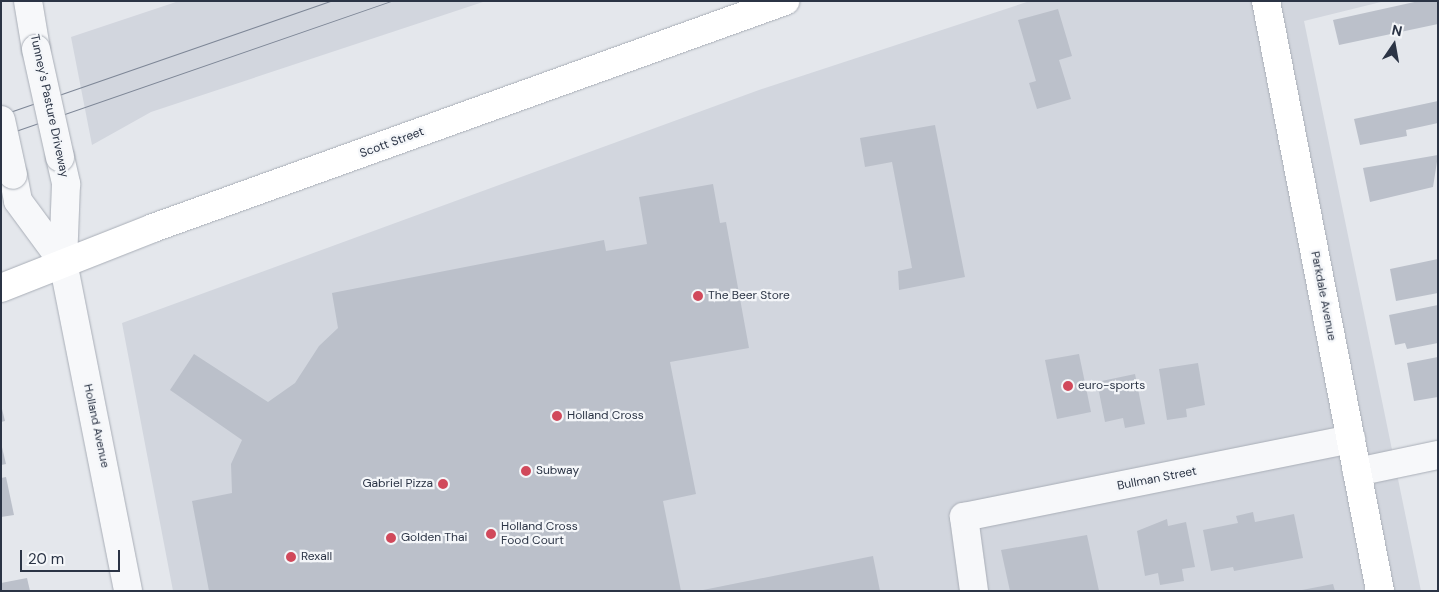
<!DOCTYPE html>
<style>
body{margin:0}
#map{position:relative;width:1439px;height:592px;overflow:hidden;background:#e4e7ec;font-family:"DM Sans",sans-serif}
div>[style]{position:absolute}
.built>*{inset:0;background:#d2d6de}
.building>*{inset:0;background:#bbc0ca}
.roads{filter:drop-shadow(0 0 1px #a9aeb7) drop-shadow(0 0 1px #a9aeb7)}
.minor>*{height:28px;margin:-14px;padding:0 14px;transform-origin:14px;border-radius:14px;background:#f7f8fa}
.major>*{height:28px;margin:-14px;padding:0 14px;transform-origin:14px;border-radius:14px;background:#fff}
.tram>*{height:1px;margin:-0.5px;padding:0 0.5px;transform-origin:0.5px;border-radius:0.5px;background:#7d8696}
.bridges{filter:drop-shadow(0 0 1px #a9aeb7) drop-shadow(0 0 1px #a9aeb7)}
.minor-bridge>*{height:28px;margin:-14px;padding:0 14px;transform-origin:14px;border-radius:14px;background:#f7f8fa}
.dots>*{width:14px;height:14px;translate:-50% -50%;box-sizing:border-box;border:2px solid #f4f6f9;border-radius:50%}
span{translate:-50% -50%;white-space:nowrap;text-align:center;line-height:1.15;-webkit-text-stroke:4.5px #f4f6f9;paint-order:stroke}
.street-label{font-size:12px;color:#2b3445}
.poi-label{font-size:12px;color:#2b3445}
.left{translate:0 -50%;text-align:left}
.right{translate:-100% -50%;text-align:right}
.frame{position:absolute;inset:0;border:2px solid #2b3445;pointer-events:none}
.north{position:absolute;left:1369px;top:20px;width:50px;height:50px;-webkit-text-stroke:4px #f4f6f9;paint-order:stroke;rotate:12deg;font-size:14px;font-weight:700;line-height:20px;text-align:center;color:#2b3445}
.north::after{content:'';display:block;margin:auto;width:18px;height:22px;background:#2b3445;clip-path:polygon(50% 0,100% 100%,50% 72%,0 100%)}
.scale{position:absolute;left:20px;top:550px;width:100px;height:22px;box-sizing:border-box;border:2px solid #2b3445;border-top:0;padding-left:6px;font-size:15px;line-height:18px;white-space:nowrap;color:#2b3445;-webkit-text-stroke:4px #f4f6f9;paint-order:stroke}
</style>
<div id="map">
<div class="built">
<div style="clip-path:polygon(179px 1px,486px 1px,151px 112px,92px 145px,71px 37px)"></div>
<div style="clip-path:polygon(1030px 1px,1385px 1px,1304px 21px,1421px 591px,173px 591px,122px 323px,759px 90px)"></div>
</div>
<div class="building">
<div style="clip-path:polygon(1419px 1px,1438px 1px,1438px 24px,1339px 45px,1333px 20px)"></div>
<div style="clip-path:polygon(1058px 9px,1072px 56px,1059px 60px,1071px 99px,1037px 109px,1029px 83px,1036px 81px,1018px 20px)"></div>
<div style="clip-path:polygon(1438px 101px,1438px 123px,1406px 130px,1407px 136px,1360px 145px,1354px 119px)"></div>
<div style="clip-path:polygon(935px 125px,965px 277px,899px 290px,898px 271px,912px 268px,892px 162px,865px 167px,860px 138px)"></div>
<div style="clip-path:polygon(1438px 155px,1433px 187px,1370px 202px,1363px 168px)"></div>
<div style="clip-path:polygon(713px 184px,720px 223px,726px 222px,749px 348px,670px 362px,696px 494px,663px 501px,681px 591px,209px 591px,192px 501px,232px 493px,231px 464px,242px 440px,170px 390px,194px 354px,268px 402px,295px 383px,319px 346px,338px 328px,332px 293px,604px 240px,606px 251px,647px 244px,639px 197px)"></div>
<div style="clip-path:polygon(1438px 259px,1438px 293px,1396px 301px,1390px 269px)"></div>
<div style="clip-path:polygon(1438px 305px,1438px 343px,1407px 349px,1405px 343px,1395px 345px,1389px 315px)"></div>
<div style="clip-path:polygon(1079px 354px,1091px 412px,1057px 419px,1045px 360px)"></div>
<div style="clip-path:polygon(1438px 357px,1438px 397px,1414px 401px,1407px 363px)"></div>
<div style="clip-path:polygon(1198px 363px,1205px 405px,1186px 409px,1187px 417px,1167px 420px,1159px 369px)"></div>
<div style="clip-path:polygon(1135px 374px,1145px 424px,1125px 428px,1123px 418px,1105px 422px,1097px 382px)"></div>
<div style="clip-path:polygon(1px 405px,5px 421px,1px 422px)"></div>
<div style="clip-path:polygon(1px 443px,6px 464px,1px 465px)"></div>
<div style="clip-path:polygon(6px 477px,14px 515px,1px 517px,1px 478px)"></div>
<div style="clip-path:polygon(1253px 512px,1255px 522px,1294px 514px,1303px 558px,1234px 571px,1233px 567px,1211px 571px,1203px 530px,1238px 523px,1236px 516px)"></div>
<div style="clip-path:polygon(1167px 519px,1168px 526px,1186px 522px,1195px 567px,1182px 569px,1184px 581px,1160px 585px,1158px 573px,1145px 576px,1137px 531px)"></div>
<div style="clip-path:polygon(1087px 535px,1099px 591px,1010px 591px,1001px 550px)"></div>
<div style="clip-path:polygon(873px 556px,880px 591px,703px 591px,703px 590px)"></div>
<div style="clip-path:polygon(27px 578px,30px 591px,1px 591px,1px 583px)"></div>
<div style="clip-path:polygon(1333px 584px,1335px 591px,1302px 591px,1302px 590px)"></div>
</div>
<div class="roads">
<div class="minor">
<div style="left:28px;top:1px;width:49px;rotate:80.5deg"></div>
<div style="left:60px;top:157px;width:28px;rotate:77deg"></div>
<div style="left:66px;top:184px;width:78px;rotate:92.2deg"></div>
<div style="left:63px;top:262px;width:335px;rotate:78.8deg"></div>
<div style="left:13px;top:175px;width:26px;rotate:79deg"></div>
<div style="left:18px;top:201px;width:76px;rotate:53.6deg"></div>
<div style="left:1357px;top:472px;width:83px;rotate:-11.9deg"></div>
<div style="left:974px;top:591px;width:75px;rotate:-97.7deg"></div>
<div style="left:964px;top:517px;width:395px;rotate:-11.4deg"></div>
</div>
<div class="major">
<div style="left:1266px;top:1px;width:601px;rotate:79.06deg"></div>
<div style="left:1px;top:288px;width:163px;rotate:-21.5deg"></div>
<div style="left:153px;top:228px;width:672px;rotate:-19.76deg"></div>
</div>
</div>
<div class="tram">
<div style="left:1px;top:115px;width:349px;rotate:-19.1deg"></div>
<div style="left:1px;top:136px;width:413px;rotate:-19.1deg"></div>
</div>
<div class="bridges">
<div class="minor-bridge">
<div style="left:36px;top:49px;width:111px;rotate:77.5deg"></div>
<div style="left:1px;top:120px;width:56px;rotate:77.7deg"></div>
</div>
</div>
<div class="dots">
<div style="left:698px;top:296px;background:#d1495b"></div>
<div style="left:1068px;top:386px;background:#d1495b"></div>
<div style="left:557px;top:416px;background:#d1495b"></div>
<div style="left:526px;top:471px;background:#d1495b"></div>
<div style="left:443px;top:484px;background:#d1495b"></div>
<div style="left:491px;top:534px;background:#d1495b"></div>
<div style="left:391px;top:538px;background:#d1495b"></div>
<div style="left:291px;top:557px;background:#d1495b"></div>
</div>
<div class="street-label">
<span style="left:49px;top:106px;rotate:78deg">Tunney's Pasture Driveway</span>
<span style="left:392px;top:143px;rotate:-20deg">Scott Street</span>
<span style="left:1323px;top:296px;rotate:79deg">Parkdale Avenue</span>
<span style="left:96px;top:426px;rotate:78deg">Holland Avenue</span>
<span style="left:1157px;top:479px;rotate:-11deg">Bullman Street</span>
</div>
<div class="poi-label">
<span class="left" style="left:708px;top:296px">The Beer Store</span>
<span class="left" style="left:1078px;top:386px">euro-sports</span>
<span class="left" style="left:567px;top:416px">Holland Cross</span>
<span class="left" style="left:536px;top:471px">Subway</span>
<span class="right" style="left:433px;top:484px">Gabriel Pizza</span>
<span class="left" style="left:501px;top:534px">Holland Cross<br>Food Court</span>
<span class="left" style="left:401px;top:538px">Golden Thai</span>
<span class="left" style="left:301px;top:557px">Rexall</span>
</div>
<div class="frame"></div>
<div class="north">N</div>
<div class="scale">20 m</div>
</div>
